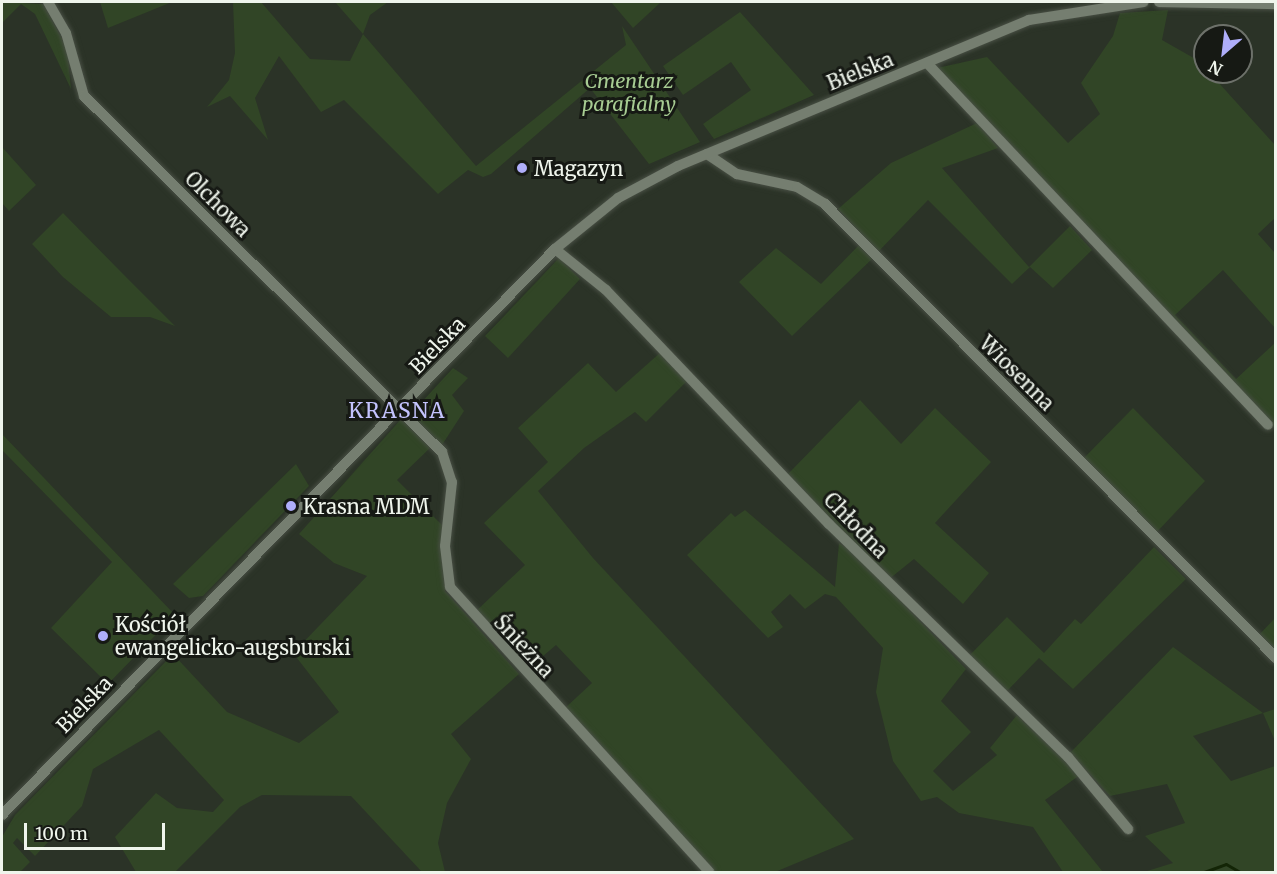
<!DOCTYPE html>
<meta charset="utf-8">
<style>
body{margin:0}
#map{position:relative;width:1277px;height:874px;overflow:hidden;background:#2b3327;font-family:Merriweather,serif}
div>[style]{position:absolute}
.green>*{inset:0;background:#314526}
.stream>*{height:3px;margin:-1.5px;padding:0 1.5px;transform-origin:1.5px;border-radius:1.5px;background:#132506}
.roads{filter:drop-shadow(0 0 2px #484f44) drop-shadow(0 0 2px #484f44)}
.minor>*{height:10px;margin:-5px;padding:0 5px;transform-origin:5px;border-radius:5px;background:#757e70}
.dots>*{width:16px;height:16px;translate:-50% -50%;box-sizing:border-box;border:3px solid #161914;border-radius:50%}
span{translate:-50% -50%;white-space:nowrap;text-align:center;line-height:1.15;-webkit-text-stroke:6px #161914;paint-order:stroke}
.street-label{font-size:20px;color:#eff5ec}
.park-label{font-size:20px;color:#a7cc92;font-style:italic}
.poi-label{font-size:20px;color:#eff5ec}
.left{translate:0 -50%;text-align:left}
.neighbourhood-label{font-size:21px;color:#c3c3fd;letter-spacing:1.5px}
.frame{position:absolute;inset:0;border:3px solid #eff5ec;pointer-events:none}
.north{position:absolute;left:1193px;top:24px;width:60px;height:60px;box-sizing:border-box;background:#161914;border:2px solid #6d716a;border-radius:50%;rotate:208deg;font-size:16px;font-weight:700;line-height:24px;text-align:center;color:#eff5ec}
.north::after{content:'';display:block;margin:auto;width:21px;height:27px;background:#afaefa;clip-path:polygon(50% 0,100% 100%,50% 72%,0 100%)}
.scale{position:absolute;left:24px;top:823px;width:141px;height:27px;box-sizing:border-box;border:3px solid #eff5ec;border-top:0;padding-left:8px;font-size:18px;line-height:21px;white-space:nowrap;color:#eff5ec;-webkit-text-stroke:4px #161914;paint-order:stroke}
</style>
<div id="map">
<div class="green">
<div style="clip-path:polygon(2px 2px,43px 4px,67px 48px,71px 89px,35px 14px,21px 4px,2px 23px)"></div>
<div style="clip-path:polygon(100px 2px,172px 2px,108px 28px)"></div>
<div style="clip-path:polygon(233px 2px,261px 2px,310px 59px,350px 61px,363px 34px,335px 2px,388px 2px,370px 15px,363px 34px,476px 166px,626px 45px,622px 26px,700px 142px,649px 164px,590px 88px,491px 174px,483px 177px,468px 170px,438px 194px,344px 100px,321px 112px,279px 56px,255px 98px,268px 140px,230px 96px,207px 107px,229px 80px,235px 53px)"></div>
<div style="clip-path:polygon(611px 2px,661px 2px,633px 28px)"></div>
<div style="clip-path:polygon(1168px 10px,1162px 40px,1199px 61px,1275px 145px,1275px 218px,1258px 234px,1275px 253px,1275px 328px,1223px 270px,1175px 315px,1236px 379px,1275px 343px,1275px 428px,937px 68px,987px 57px,1068px 143px,1100px 114px,1081px 83px,1113px 36px,1120px 13px)"></div>
<div style="clip-path:polygon(740px 12px,814px 95px,714px 139px,703px 124px,751px 90px,731px 62px,683px 95px,663px 66px)"></div>
<div style="clip-path:polygon(977px 123px,998px 148px,942px 168px,1029px 267px,1070px 226px,1092px 250px,1053px 288px,1030px 267px,1012px 284px,928px 200px,878px 252px,838px 209px,891px 163px)"></div>
<div style="clip-path:polygon(2px 147px,36px 185px,9px 211px,2px 203px)"></div>
<div style="clip-path:polygon(63px 213px,126px 277px,175px 326px,150px 317px,111px 317px,63px 277px,32px 244px)"></div>
<div style="clip-path:polygon(860px 244px,872px 259px,792px 336px,739px 282px,776px 248px,821px 284px)"></div>
<div style="clip-path:polygon(559px 258px,580px 279px,508px 358px,485px 336px)"></div>
<div style="clip-path:polygon(661px 352px,687px 381px,646px 422px,635px 412px,584px 448px,538px 491px,593px 558px,854px 839px,775px 872px,713px 872px,564px 709px,592px 683px,556px 645px,528px 669px,475px 612px,525px 565px,484px 523px,548px 462px,518px 428px,588px 363px,616px 392px)"></div>
<div style="clip-path:polygon(453px 368px,468px 378px,452px 395px,464px 411px,442px 445px,410px 415px)"></div>
<div style="clip-path:polygon(860px 400px,901px 444px,935px 408px,991px 462px,935px 523px,989px 573px,963px 604px,914px 559px,888px 580px,788px 474px)"></div>
<div style="clip-path:polygon(1133px 408px,1205px 481px,1155px 534px,1083px 459px)"></div>
<div style="clip-path:polygon(402px 418px,431px 447px,397px 480px,445px 528px,445px 591px,519px 674px,451px 734px,471px 759px,447px 803px,438px 843px,445px 872px,422px 872px,351px 796px,262px 795px,240px 807px,175px 872px,136px 872px,115px 837px,156px 793px,177px 808px,213px 812px,224px 800px,159px 730px,93px 769px,82px 806px,35px 856px,17px 838px,13px 843px,30px 862px,20px 872px,2px 872px,2px 837px,15px 815px,173px 654px,227px 712px,299px 743px,339px 712px,293px 653px,367px 576px,334px 563px,299px 534px)"></div>
<div style="clip-path:polygon(2px 434px,175px 615px,108px 684px,51px 628px,112px 562px,2px 450px)"></div>
<div style="clip-path:polygon(296px 464px,309px 486px,203px 596px,189px 598px,173px 584px)"></div>
<div style="clip-path:polygon(745px 510px,835px 587px,839px 543px,853px 552px,966px 669px,941px 701px,971px 732px,933px 771px,953px 791px,997px 755px,990px 748px,1017px 715px,1080px 775px,1045px 800px,1103px 872px,1063px 872px,1033px 827px,959px 813px,937px 797px,921px 801px,893px 761px,876px 692px,883px 648px,836px 597px,825px 594px,805px 609px,790px 594px,771px 612px,783px 627px,768px 638px,687px 555px,731px 513px,735px 517px)"></div>
<div style="clip-path:polygon(1154px 547px,1186px 579px,1073px 689px,1039px 658px,1006px 692px,968px 657px,1007px 617px,1044px 653px,1075px 619px,1081px 624px)"></div>
<div style="clip-path:polygon(1275px 618px,1275px 656px,1257px 637px)"></div>
<div style="clip-path:polygon(1173px 647px,1263px 713px,1275px 709px,1275px 741px,1263px 713px,1193px 736px,1231px 781px,1275px 766px,1275px 872px,1144px 872px,1173px 863px,1145px 836px,1185px 823px,1167px 784px,1110px 796px,1070px 753px)"></div>
</div>
<div class="stream">
<div style="left:1204px;top:872px;width:23px;rotate:-20deg"></div>
<div style="left:1226px;top:864px;width:16px;rotate:30deg"></div>
</div>
<div class="roads">
<div class="minor">
<div style="left:48px;top:2px;width:36px;rotate:60deg"></div>
<div style="left:66px;top:33px;width:66px;rotate:74.1deg"></div>
<div style="left:84px;top:96px;width:505px;rotate:44.84deg"></div>
<div style="left:442px;top:452px;width:32px;rotate:72deg"></div>
<div style="left:452px;top:482px;width:64px;rotate:96.2deg"></div>
<div style="left:445px;top:546px;width:41px;rotate:83deg"></div>
<div style="left:450px;top:587px;width:385px;rotate:47.7deg"></div>
<div style="left:1159px;top:2px;width:117px;rotate:1deg"></div>
<div style="left:927px;top:63px;width:497px;rotate:46.7deg"></div>
<div style="left:707px;top:154px;width:36px;rotate:34deg"></div>
<div style="left:737px;top:174px;width:61px;rotate:12.2deg"></div>
<div style="left:797px;top:187px;width:33px;rotate:31deg"></div>
<div style="left:825px;top:204px;width:640px;rotate:45.19deg"></div>
<div style="left:555px;top:249px;width:65px;rotate:38.8deg"></div>
<div style="left:606px;top:290px;width:323px;rotate:46.4deg"></div>
<div style="left:829px;top:524px;width:334px;rotate:44.3deg"></div>
<div style="left:1068px;top:757px;width:94px;rotate:50.2deg"></div>
<div style="left:2px;top:815px;width:791px;rotate:-45.67deg"></div>
<div style="left:555px;top:249px;width:81px;rotate:-39deg"></div>
<div style="left:618px;top:198px;width:68px;rotate:-28.1deg"></div>
<div style="left:678px;top:166px;width:380px;rotate:-22.6deg"></div>
<div style="left:1029px;top:20px;width:116px;rotate:-8.9deg"></div>
</div>
</div>
<div class="dots">
<div style="left:522px;top:168px;background:#afaefa"></div>
<div style="left:291px;top:506px;background:#afaefa"></div>
<div style="left:103px;top:636px;background:#afaefa"></div>
</div>
<div class="street-label">
<span style="left:860px;top:71px;rotate:-22deg">Bielska</span>
<span style="left:218px;top:204px;rotate:45deg">Olchowa</span>
<span style="left:437px;top:345px;rotate:-46deg">Bielska</span>
<span style="left:1017px;top:373px;rotate:45deg">Wiosenna</span>
<span style="left:856px;top:525px;rotate:46deg">Chłodna</span>
<span style="left:524px;top:646px;rotate:47deg">Śnieżna</span>
<span style="left:84px;top:704px;rotate:-46deg">Bielska</span>
</div>
<div class="park-label">
<span style="left:629px;top:92px">Cmentarz<br>parafialny</span>
</div>
<div class="poi-label">
<span class="left" style="left:534px;top:168px">Magazyn</span>
<span class="left" style="left:303px;top:506px">Krasna MDM</span>
<span class="left" style="left:115px;top:636px">Kościół<br>ewangelicko-augsburski</span>
</div>
<div class="neighbourhood-label">
<span style="left:397px;top:411px">KRASNA</span>
</div>
<div class="frame"></div>
<div class="north">N</div>
<div class="scale">100 m</div>
</div>
